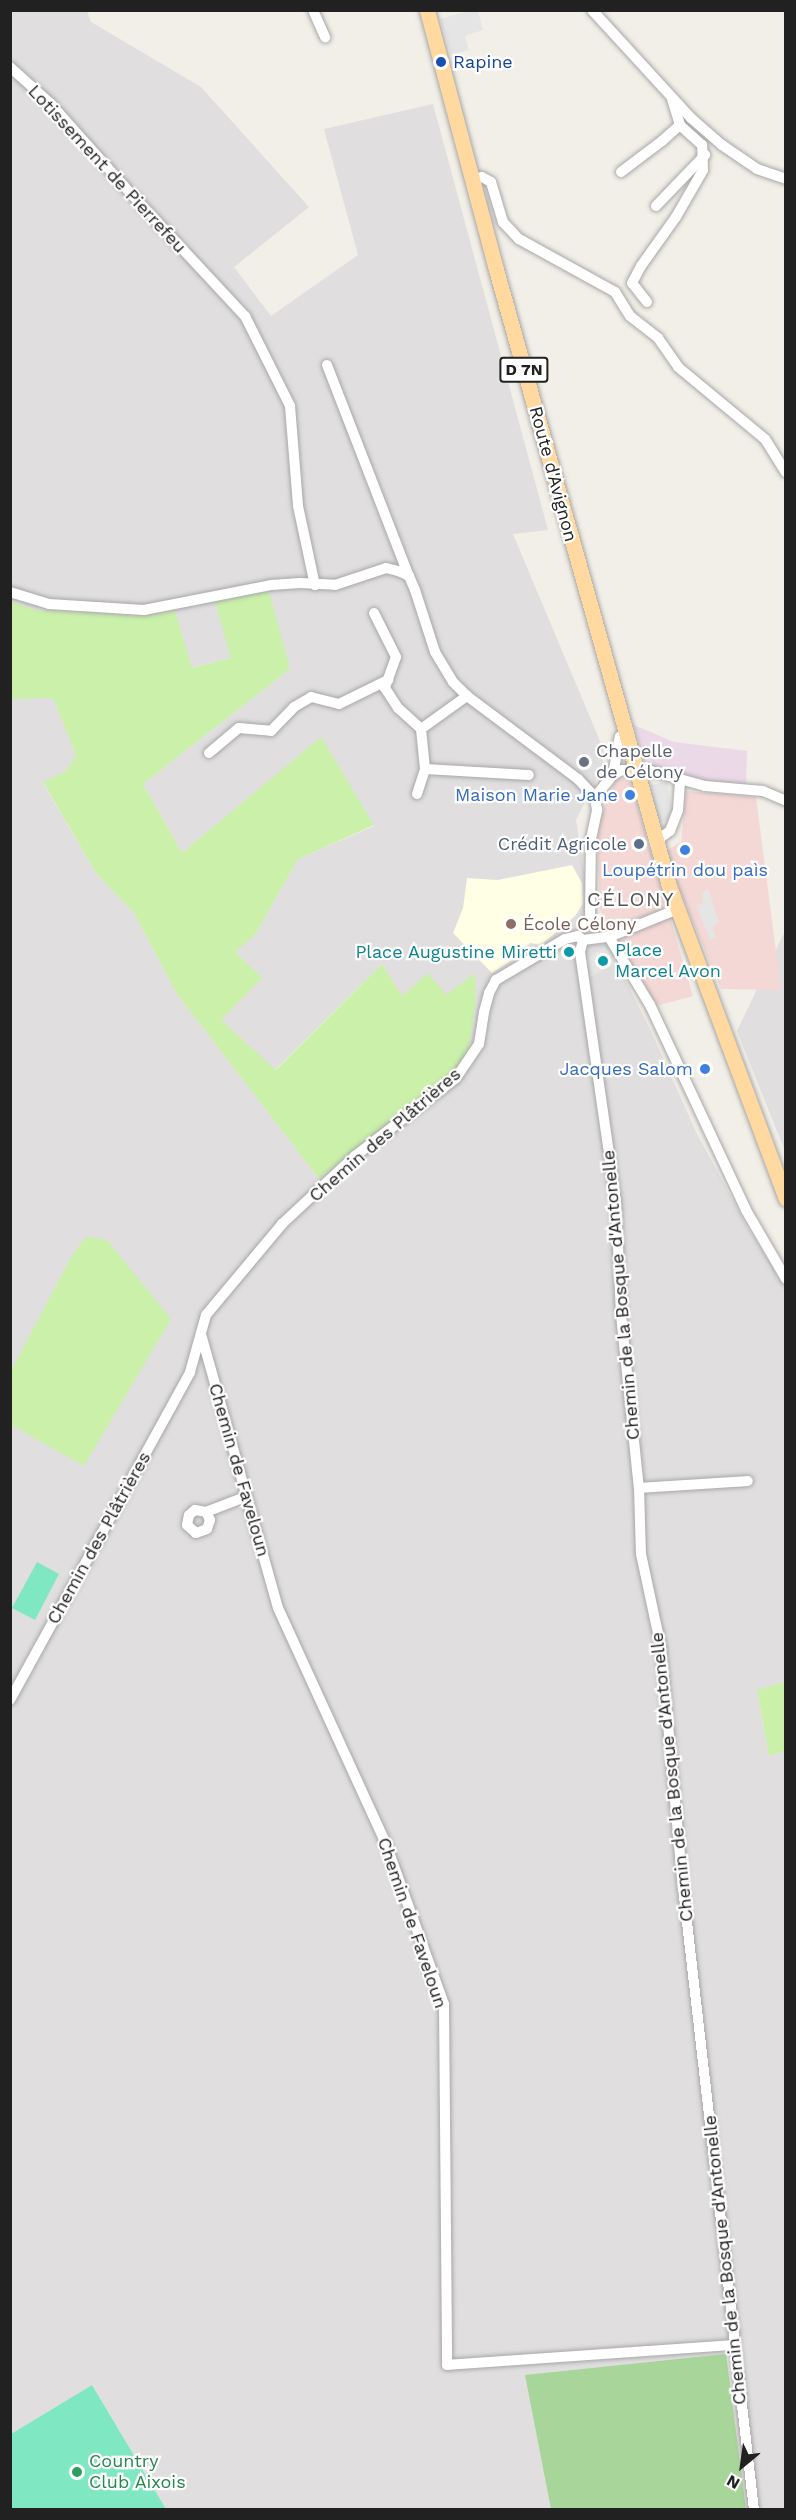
<!DOCTYPE html>
<meta charset="utf-8">
<style>
body{margin:0}
#map{position:relative;width:796px;height:2520px;overflow:hidden;background:#f2efe8;font-family:"Work Sans",sans-serif}
div>[style]{position:absolute}
.residential>*{inset:0;background:#e0dede}
.commercial>*{inset:0;background:#f4d8d6}
.industrial>*{inset:0;background:#ecd9e8}
.education>*{inset:0;background:#feffe4}
.grass>*{inset:0;background:#caf0aa}
.forest>*{inset:0;background:#a8d599}
.pitch>*{inset:0;background:#7fe8c3}
.parking>*{inset:0;background:#e5e5e5}
.roads{filter:drop-shadow(0 0 2px #a8a8a8) drop-shadow(0 0 2px #a8a8a8)}
.street>*{height:10px;margin:-5px;padding:0 5px;transform-origin:5px;border-radius:5px;background:#fff}
.primary>*{height:15px;margin:-7.5px;padding:0 7.5px;transform-origin:7.5px;border-radius:7.5px;background:#ffd9a0}
.dots>*{width:16px;height:16px;translate:-50% -50%;box-sizing:border-box;border:3px solid #fff;border-radius:50%}
span{translate:-50% -50%;white-space:nowrap;text-align:center;line-height:1.15;-webkit-text-stroke:4.5px #fff;paint-order:stroke}
.shield-label span{padding:2px 4px;background:#fff;border:2px solid;border-radius:4px;-webkit-text-stroke-width:0}
.shield-label{font-size:16px;color:#212121;font-weight:700}
.transit-label{font-size:18px;color:#164399}
.left{translate:0 -50%;text-align:left}
.street-label{font-size:18px;color:#212121}
.worship-label{font-size:18px;color:#5b616d}
.shop-label{font-size:18px;color:#366cbe}
.right{translate:-100% -50%;text-align:right}
.service-label{font-size:18px;color:#4e5e75}
.education-label{font-size:18px;color:#785e54}
.culture-label{font-size:18px;color:#0d838f}
.leisure-label{font-size:18px;color:#27864d}
.neighbourhood-label{font-size:20px;color:#545454;letter-spacing:1.5px}
.frame{position:absolute;inset:0;border:12px solid #212121;pointer-events:none}
.north{position:absolute;left:712px;top:2436px;width:60px;height:60px;-webkit-text-stroke:4px #fff;paint-order:stroke;rotate:209deg;font-size:16px;font-weight:700;line-height:24px;text-align:center;color:#212121}
.north::after{content:'';display:block;margin:auto;width:21px;height:27px;background:#212121;clip-path:polygon(50% 0,100% 100%,50% 72%,0 100%)}
</style>
<div id="map">
<div class="residential">
<div style="clip-path:polygon(11px 11px,87px 11px,91px 22px,201px 87px,309px 207px,234px 267px,271px 316px,358px 255px,324px 129px,433px 104px,548px 530px,513px 534px,605px 753px,599px 774px,576px 820px,590px 909px,650px 1029px,696px 1132px,748px 1228px,785px 1286px,785px 1682px,757px 1690px,769px 1756px,786px 1751px,785px 2509px,166px 2509px,92px 2385px,11px 2434px,11px 1425px,84px 1465px,71px 1257px,11px 1373px,11px 699px,53px 697px,76px 755px,66px 771px,43px 783px,96px 873px,134px 913px,177px 994px,319px 1179px,454px 1072px,468px 1055px,476px 1000px,446px 995px,402px 997px,382px 964px,275px 1070px,220px 1020px,234px 952px,255px 935px,298px 859px,374px 826px,321px 738px,182px 853px,143px 784px,290px 669px,231px 658px,191px 668px,175px 611px,144px 616px,36px 610px,11px 601px)"></div>
<div style="clip-path:polygon(785px 931px,785px 1151px,737px 1031px)"></div>
</div>
<div class="commercial">
<div style="clip-path:polygon(629px 778px,693px 996px,656px 1006px,600px 910px,597px 826px,616px 779px)"></div>
<div style="clip-path:polygon(686px 791px,756px 797px,781px 990px,721px 989px,664px 852px,681px 842px)"></div>
</div>
<div class="industrial">
<div style="clip-path:polygon(634px 725px,674px 742px,747px 751px,746px 785px,688px 778px,646px 767px)"></div>
</div>
<div class="education">
<div style="clip-path:polygon(572px 865px,582px 883px,583px 904px,575px 916px,541px 945px,530px 943px,515px 958px,492px 973px,453px 933px,463px 908px,467px 878px,498px 880px)"></div>
</div>
<div class="grass">
<div style="clip-path:polygon(269px 591px,290px 669px,143px 784px,182px 853px,321px 737px,374px 825px,298px 859px,255px 935px,235px 952px,262px 978px,221px 1020px,276px 1070px,382px 964px,402px 996px,428px 973px,446px 995px,475px 973px,476px 1000px,468px 1055px,454px 1072px,319px 1179px,177px 994px,134px 913px,96px 873px,43px 782px,66px 771px,76px 755px,53px 698px,11px 699px,10px 601px,36px 610px,144px 616px,175px 611px,192px 668px,231px 658px,215px 601px)"></div>
<div style="clip-path:polygon(86px 1237px,107px 1240px,171px 1319px,84px 1466px,11px 1425px,10px 1373px,71px 1257px)"></div>
<div style="clip-path:polygon(785px 1682px,785px 1751px,769px 1756px,757px 1690px)"></div>
</div>
<div class="forest">
<div style="clip-path:polygon(726px 2354px,746px 2509px,551px 2509px,525px 2375px)"></div>
</div>
<div class="pitch">
<div style="clip-path:polygon(37px 1562px,59px 1574px,35px 1620px,12px 1608px)"></div>
<div style="clip-path:polygon(92px 2385px,166px 2509px,11px 2509px,11px 2434px)"></div>
</div>
<div class="parking">
<div style="clip-path:polygon(468px 11px,478px 11px,483px 30px,465px 36px,469px 50px,451px 55px,440px 19px)"></div>
<div style="clip-path:polygon(667px 782px,674px 819px,657px 822px,650px 785px)"></div>
<div style="clip-path:polygon(708px 888px,719px 922px,712px 927px,716px 938px,710px 940px,696px 905px,703px 904px,702px 893px)"></div>
<div style="clip-path:polygon(604px 948px,609px 951px,617px 963px,590px 977px,586px 958px)"></div>
</div>
<div class="roads">
<div class="street">
<div style="left:313px;top:10px;width:30px;rotate:66deg"></div>
<div style="left:592px;top:10px;width:147px;rotate:47.5deg"></div>
<div style="left:691px;top:118px;width:41px;rotate:41.1deg"></div>
<div style="left:722px;top:145px;width:42px;rotate:34.4deg"></div>
<div style="left:757px;top:169px;width:31px;rotate:19deg"></div>
<div style="left:10px;top:67px;width:54px;rotate:42deg"></div>
<div style="left:50px;top:103px;width:111px;rotate:48.3deg"></div>
<div style="left:124px;top:186px;width:178px;rotate:47.1deg"></div>
<div style="left:245px;top:316px;width:101px;rotate:63.4deg"></div>
<div style="left:290px;top:406px;width:100px;rotate:85.4deg"></div>
<div style="left:298px;top:506px;width:81px;rotate:77.9deg"></div>
<div style="left:621px;top:172px;width:51px;rotate:-37.1deg"></div>
<div style="left:662px;top:141px;width:24px;rotate:-42deg"></div>
<div style="left:680px;top:125px;width:28px;rotate:-107deg"></div>
<div style="left:472px;top:180px;width:10px;rotate:-17deg"></div>
<div style="left:482px;top:177px;width:10px;rotate:29deg"></div>
<div style="left:491px;top:182px;width:42px;rotate:73.3deg"></div>
<div style="left:503px;top:222px;width:23px;rotate:47deg"></div>
<div style="left:519px;top:239px;width:110px;rotate:28.9deg"></div>
<div style="left:615px;top:292px;width:28px;rotate:58deg"></div>
<div style="left:630px;top:316px;width:36px;rotate:38deg"></div>
<div style="left:658px;top:338px;width:35px;rotate:55deg"></div>
<div style="left:678px;top:367px;width:113px;rotate:39.6deg"></div>
<div style="left:765px;top:439px;width:39px;rotate:58deg"></div>
<div style="left:656px;top:206px;width:71px;rotate:-46.1deg"></div>
<div style="left:647px;top:302px;width:24px;rotate:-128deg"></div>
<div style="left:632px;top:283px;width:19px;rotate:-62deg"></div>
<div style="left:641px;top:266px;width:60px;rotate:-54.5deg"></div>
<div style="left:676px;top:217px;width:54px;rotate:-60.1deg"></div>
<div style="left:703px;top:170px;width:25px;rotate:-92deg"></div>
<div style="left:702px;top:145px;width:30px;rotate:-138deg"></div>
<div style="left:327px;top:365px;width:226px;rotate:68.8deg"></div>
<div style="left:10px;top:592px;width:41px;rotate:17.1deg"></div>
<div style="left:49px;top:604px;width:95px;rotate:3.6deg"></div>
<div style="left:144px;top:610px;width:129px;rotate:-11.1deg"></div>
<div style="left:271px;top:585px;width:29px;rotate:-4deg"></div>
<div style="left:300px;top:583px;width:35px;rotate:3deg"></div>
<div style="left:335px;top:585px;width:54px;rotate:-18.4deg"></div>
<div style="left:386px;top:568px;width:12px;rotate:14deg"></div>
<div style="left:398px;top:571px;width:12px;rotate:24deg"></div>
<div style="left:409px;top:576px;width:15px;rotate:67deg"></div>
<div style="left:415px;top:590px;width:65px;rotate:72.1deg"></div>
<div style="left:435px;top:652px;width:35px;rotate:59deg"></div>
<div style="left:453px;top:682px;width:20px;rotate:45deg"></div>
<div style="left:467px;top:696px;width:139px;rotate:36.8deg"></div>
<div style="left:578px;top:779px;width:25px;rotate:47deg"></div>
<div style="left:374px;top:613px;width:49px;rotate:63.4deg"></div>
<div style="left:396px;top:657px;width:33px;rotate:110deg"></div>
<div style="left:385px;top:688px;width:24px;rotate:57deg"></div>
<div style="left:398px;top:708px;width:31px;rotate:42deg"></div>
<div style="left:209px;top:753px;width:39px;rotate:-40deg"></div>
<div style="left:239px;top:728px;width:32px;rotate:5deg"></div>
<div style="left:271px;top:731px;width:33px;rotate:-46deg"></div>
<div style="left:294px;top:707px;width:20px;rotate:-30deg"></div>
<div style="left:311px;top:697px;width:29px;rotate:14deg"></div>
<div style="left:339px;top:704px;width:55px;rotate:-26.1deg"></div>
<div style="left:425px;top:769px;width:104px;rotate:3.3deg"></div>
<div style="left:613px;top:775px;width:10px;rotate:-29deg"></div>
<div style="left:622px;top:770px;width:29px;rotate:2deg"></div>
<div style="left:651px;top:771px;width:56px;rotate:15.5deg"></div>
<div style="left:705px;top:786px;width:58px;rotate:4.9deg"></div>
<div style="left:763px;top:791px;width:25px;rotate:23deg"></div>
<div style="left:417px;top:794px;width:26px;rotate:-72deg"></div>
<div style="left:425px;top:769px;width:40px;rotate:-95.7deg"></div>
<div style="left:421px;top:729px;width:57px;rotate:-35.7deg"></div>
<div style="left:595px;top:797px;width:28px;rotate:-51deg"></div>
<div style="left:613px;top:775px;width:39px;rotate:-80deg"></div>
<div style="left:656px;top:841px;width:17px;rotate:-36deg"></div>
<div style="left:670px;top:831px;width:22px;rotate:-69deg"></div>
<div style="left:678px;top:810px;width:30px;rotate:-86deg"></div>
<div style="left:586px;top:925px;width:9px;rotate:-63deg"></div>
<div style="left:590px;top:917px;width:78px;rotate:-89.3deg"></div>
<div style="left:591px;top:839px;width:30px;rotate:-78deg"></div>
<div style="left:597px;top:810px;width:13px;rotate:-99deg"></div>
<div style="left:578px;top:936px;width:6px;rotate:39deg"></div>
<div style="left:583px;top:940px;width:26px;rotate:-7deg"></div>
<div style="left:609px;top:937px;width:74px;rotate:-22.1deg"></div>
<div style="left:609px;top:937px;width:79px;rotate:58.9deg"></div>
<div style="left:650px;top:1005px;width:226px;rotate:64.9deg"></div>
<div style="left:746px;top:1210px;width:80px;rotate:59.9deg"></div>
<div style="left:583px;top:940px;width:12px;rotate:104deg"></div>
<div style="left:580px;top:952px;width:252px;rotate:81.8deg"></div>
<div style="left:616px;top:1201px;width:114px;rotate:87.5deg"></div>
<div style="left:621px;top:1315px;width:174px;rotate:84.1deg"></div>
<div style="left:639px;top:1488px;width:66px;rotate:88.3deg"></div>
<div style="left:641px;top:1554px;width:95px;rotate:77.9deg"></div>
<div style="left:661px;top:1647px;width:241px;rotate:84.8deg"></div>
<div style="left:683px;top:1887px;width:627px;rotate:83.5deg"></div>
<div style="left:201px;top:1334px;width:285px;rotate:74.3deg"></div>
<div style="left:278px;top:1608px;width:260px;rotate:65.4deg"></div>
<div style="left:386px;top:1844px;width:170px;rotate:70.1deg"></div>
<div style="left:444px;top:2004px;width:361px;rotate:89.5deg"></div>
<div style="left:447px;top:2365px;width:287px;rotate:-4deg"></div>
<div style="left:639px;top:1488px;width:109px;rotate:-3.7deg"></div>
<div style="left:195px;top:1510px;width:11px;rotate:10deg"></div>
<div style="left:206px;top:1512px;width:9px;rotate:63deg"></div>
<div style="left:210px;top:1520px;width:9px;rotate:108deg"></div>
<div style="left:207px;top:1529px;width:12px;rotate:160deg"></div>
<div style="left:196px;top:1533px;width:12px;rotate:-138deg"></div>
<div style="left:187px;top:1525px;width:10px;rotate:-79deg"></div>
<div style="left:189px;top:1515px;width:8px;rotate:-40deg"></div>
<div style="left:206px;top:1512px;width:42px;rotate:-21deg"></div>
<div style="left:10px;top:1700px;width:374px;rotate:-61.2deg"></div>
<div style="left:190px;top:1372px;width:59px;rotate:-74.3deg"></div>
<div style="left:206px;top:1315px;width:119px;rotate:-50.1deg"></div>
<div style="left:282px;top:1224px;width:100px;rotate:-43deg"></div>
<div style="left:355px;top:1156px;width:128px;rotate:-37.7deg"></div>
<div style="left:456px;top:1078px;width:41px;rotate:-55.9deg"></div>
<div style="left:479px;top:1044px;width:32px;rotate:-81deg"></div>
<div style="left:484px;top:1012px;width:20px;rotate:-75deg"></div>
<div style="left:489px;top:993px;width:15px;rotate:-62deg"></div>
<div style="left:496px;top:980px;width:80px;rotate:-30.7deg"></div>
<div style="left:565px;top:939px;width:13px;rotate:-13deg"></div>
</div>
<div class="primary">
<div style="left:427px;top:10px;width:265px;rotate:75.1deg"></div>
<div style="left:495px;top:266px;width:644px;rotate:74.32deg"></div>
<div style="left:669px;top:886px;width:334px;rotate:69.5deg"></div>
</div>
</div>
<div class="dots">
<div style="left:441px;top:62px;background:#1a4fb4"></div>
<div style="left:584px;top:762px;background:#6b7280"></div>
<div style="left:630px;top:795px;background:#3f7fe0"></div>
<div style="left:639px;top:844px;background:#5c6f8a"></div>
<div style="left:685px;top:850px;background:#3f7fe0"></div>
<div style="left:511px;top:924px;background:#8d6e63"></div>
<div style="left:569px;top:952px;background:#0f9aa8"></div>
<div style="left:603px;top:961px;background:#0f9aa8"></div>
<div style="left:705px;top:1069px;background:#3f7fe0"></div>
<div style="left:77px;top:2472px;background:#2e9e5b"></div>
</div>
<div class="shield-label">
<span style="left:524px;top:370px">D 7N</span>
</div>
<div class="transit-label">
<span class="left" style="left:453px;top:62px">Rapine</span>
</div>
<div class="street-label">
<span style="left:107px;top:169px;rotate:47deg">Lotissement de Pierrefeu</span>
<span style="left:553px;top:474px;rotate:75deg">Route d'Avignon</span>
<span style="left:385px;top:1135px;rotate:-41deg">Chemin des Plâtrières</span>
<span style="left:621px;top:1295px;rotate:-95deg">Chemin de la Bosque d'Antonelle</span>
<span style="left:239px;top:1470px;rotate:74deg">Chemin de Faveloun</span>
<span style="left:99px;top:1538px;rotate:-61deg">Chemin des Plâtrières</span>
<span style="left:672px;top:1777px;rotate:-96deg">Chemin de la Bosque d'Antonelle</span>
<span style="left:412px;top:1923px;rotate:71deg">Chemin de Faveloun</span>
<span style="left:725px;top:2260px;rotate:-96deg">Chemin de la Bosque d'Antonelle</span>
</div>
<div class="worship-label">
<span class="left" style="left:596px;top:762px">Chapelle<br>de Célony</span>
</div>
<div class="shop-label">
<span class="right" style="left:618px;top:795px">Maison Marie Jane</span>
<span style="left:685px;top:870px">Loupétrin dou paìs</span>
<span class="right" style="left:693px;top:1069px">Jacques Salom</span>
</div>
<div class="service-label">
<span class="right" style="left:627px;top:844px">Crédit Agricole</span>
</div>
<div class="education-label">
<span class="left" style="left:523px;top:924px">École Célony</span>
</div>
<div class="culture-label">
<span class="left" style="left:615px;top:961px">Place<br>Marcel Avon</span>
<span class="right" style="left:557px;top:952px">Place Augustine Miretti</span>
</div>
<div class="leisure-label">
<span class="left" style="left:89px;top:2472px">Country<br>Club Aixois</span>
</div>
<div class="neighbourhood-label">
<span style="left:631px;top:899px">CÉLONY</span>
</div>
<div class="frame"></div>
<div class="north">N</div>
</div>
